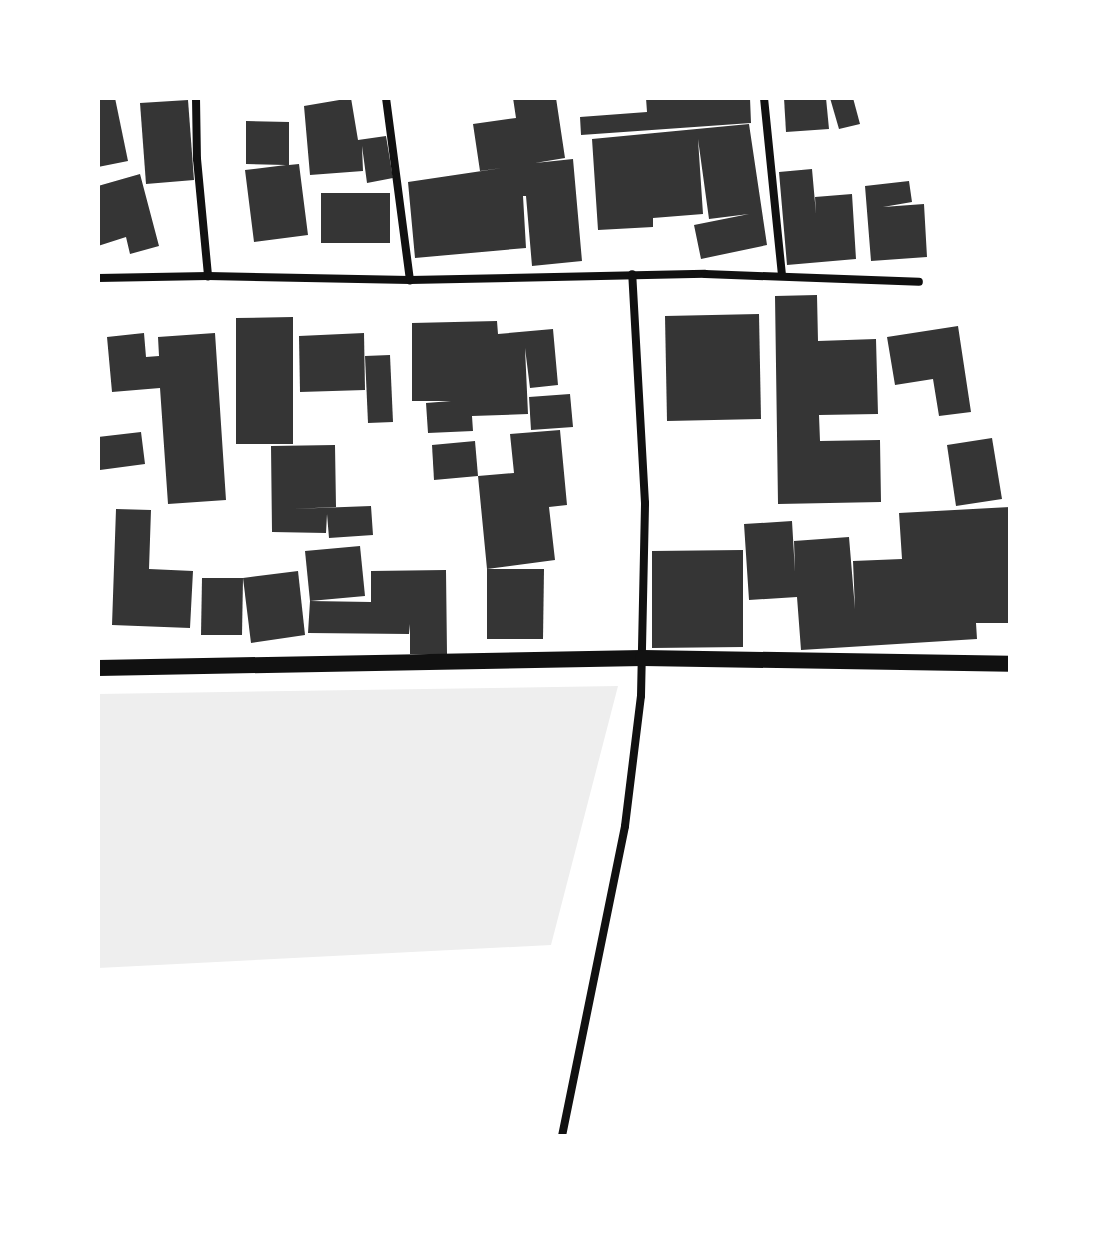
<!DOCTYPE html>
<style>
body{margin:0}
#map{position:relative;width:1108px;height:1234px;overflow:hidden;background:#fff;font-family:Rubik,sans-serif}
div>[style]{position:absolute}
.green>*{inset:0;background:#eee}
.building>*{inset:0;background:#353535}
.minor>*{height:8px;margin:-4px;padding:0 4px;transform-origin:4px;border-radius:4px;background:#111}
.secondary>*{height:16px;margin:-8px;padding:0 8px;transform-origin:8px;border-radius:8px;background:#111}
span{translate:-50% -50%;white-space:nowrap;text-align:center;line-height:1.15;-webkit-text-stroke:7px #fff;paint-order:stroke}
.frame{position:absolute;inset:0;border:100px solid #fff;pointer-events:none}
</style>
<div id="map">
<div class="green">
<div style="clip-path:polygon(618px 686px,551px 945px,98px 968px,98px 694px)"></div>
</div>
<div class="building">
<div style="clip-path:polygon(98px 98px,115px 98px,128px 161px,98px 167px)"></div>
<div style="clip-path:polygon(351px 98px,358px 140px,386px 136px,393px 178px,367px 183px,362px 146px,363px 171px,310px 175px,304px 106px)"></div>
<div style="clip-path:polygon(513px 98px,556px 98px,565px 158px,535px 163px,573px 159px,582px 261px,532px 266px,526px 196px,523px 196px,526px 248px,415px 258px,408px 182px,502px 168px,480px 171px,473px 124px,516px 118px)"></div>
<div style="clip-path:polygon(646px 98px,750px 98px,751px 123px,581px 135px,580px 117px,647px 112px)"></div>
<div style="clip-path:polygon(784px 98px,826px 98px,829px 129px,786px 132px)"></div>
<div style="clip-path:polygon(830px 98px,853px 98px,860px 124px,839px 129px)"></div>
<div style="clip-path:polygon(188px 100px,194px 180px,146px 184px,140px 103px)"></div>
<div style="clip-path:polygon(246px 121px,289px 122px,289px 165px,299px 164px,308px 235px,254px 242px,245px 170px,286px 165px,246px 164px)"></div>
<div style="clip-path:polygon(749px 124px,767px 245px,701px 259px,694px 225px,749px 214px,709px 219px,698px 139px,703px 214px,653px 218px,653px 227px,598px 230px,592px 139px)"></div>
<div style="clip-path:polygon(812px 169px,816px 214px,815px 197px,852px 194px,856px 259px,787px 265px,779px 172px)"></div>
<div style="clip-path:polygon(140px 174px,159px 246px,130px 254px,126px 237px,98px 246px,98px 186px)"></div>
<div style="clip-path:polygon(909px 181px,912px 202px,883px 207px,924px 204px,927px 257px,871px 261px,865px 186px)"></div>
<div style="clip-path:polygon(321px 193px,390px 193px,390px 243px,321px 243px)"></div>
<div style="clip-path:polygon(817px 295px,818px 341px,876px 339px,878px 414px,819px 415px,820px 441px,880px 440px,881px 502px,778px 504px,775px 296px)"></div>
<div style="clip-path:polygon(759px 314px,761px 419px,667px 421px,665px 316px)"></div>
<div style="clip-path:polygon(293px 317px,293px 444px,236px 444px,236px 318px)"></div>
<div style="clip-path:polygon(497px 321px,498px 334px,553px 329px,558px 385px,530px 388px,525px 348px,528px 414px,472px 416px,473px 431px,428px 433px,426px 403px,451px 401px,412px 401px,412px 323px)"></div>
<div style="clip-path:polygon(958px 326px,971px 412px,939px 416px,933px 379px,895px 385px,887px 337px)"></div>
<div style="clip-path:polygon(144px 333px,146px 357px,159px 356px,158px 337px,215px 333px,226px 500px,168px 504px,160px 388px,112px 392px,107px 337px)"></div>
<div style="clip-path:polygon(364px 333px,365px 390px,300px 392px,299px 336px)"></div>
<div style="clip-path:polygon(390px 355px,393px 422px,368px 423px,365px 356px)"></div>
<div style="clip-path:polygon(570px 394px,573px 427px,531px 430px,529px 397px)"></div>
<div style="clip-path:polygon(560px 430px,567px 505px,549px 507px,555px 560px,487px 569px,478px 476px,514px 473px,510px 434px)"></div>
<div style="clip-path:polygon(141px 432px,145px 464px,100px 470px,98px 437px)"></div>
<div style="clip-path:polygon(992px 438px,1002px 499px,956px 506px,947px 445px)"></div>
<div style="clip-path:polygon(475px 441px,478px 476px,434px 480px,432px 445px)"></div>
<div style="clip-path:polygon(335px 445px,336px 507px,292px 509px,371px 506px,373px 535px,329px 538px,327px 514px,326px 533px,272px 532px,271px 446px)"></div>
<div style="clip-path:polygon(1010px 507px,1010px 623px,976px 623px,977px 639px,801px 650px,797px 597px,749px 600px,744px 524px,792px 521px,795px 572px,794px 541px,849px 537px,855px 609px,853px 561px,902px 559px,899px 513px)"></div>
<div style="clip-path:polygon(116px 509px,151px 510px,149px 569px,193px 571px,190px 628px,112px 625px)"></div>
<div style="clip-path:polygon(360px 546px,365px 596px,310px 601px,305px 551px)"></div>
<div style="clip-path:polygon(743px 550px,743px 647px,652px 648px,652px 551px)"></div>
<div style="clip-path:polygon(487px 569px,544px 569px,543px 639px,487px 639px)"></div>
<div style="clip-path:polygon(446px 570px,447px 654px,410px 654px,410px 624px,409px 634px,308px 633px,310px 601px,371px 602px,371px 571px)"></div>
<div style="clip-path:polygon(298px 571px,305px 635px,251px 643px,243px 578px)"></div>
<div style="clip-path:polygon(202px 578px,243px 578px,242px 635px,201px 635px)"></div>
</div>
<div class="minor">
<div style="left:196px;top:98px;width:61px;rotate:89.1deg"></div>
<div style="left:197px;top:159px;width:118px;rotate:84.6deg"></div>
<div style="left:386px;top:98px;width:184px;rotate:82.5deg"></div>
<div style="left:764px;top:98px;width:178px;rotate:84.2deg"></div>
<div style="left:98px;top:278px;width:110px;rotate:-1deg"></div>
<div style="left:208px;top:276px;width:202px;rotate:1.1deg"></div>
<div style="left:410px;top:280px;width:295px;rotate:-1.2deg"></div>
<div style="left:705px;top:274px;width:214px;rotate:2.1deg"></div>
<div style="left:562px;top:1136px;width:316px;rotate:-78.5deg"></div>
<div style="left:625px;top:826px;width:131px;rotate:-83deg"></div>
<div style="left:641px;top:696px;width:193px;rotate:-88.8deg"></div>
<div style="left:645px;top:503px;width:229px;rotate:-93.2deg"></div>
</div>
<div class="secondary">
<div style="left:98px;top:668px;width:545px;rotate:-1.05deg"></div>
<div style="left:643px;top:658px;width:367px;rotate:0.9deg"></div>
</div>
<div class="frame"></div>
</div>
